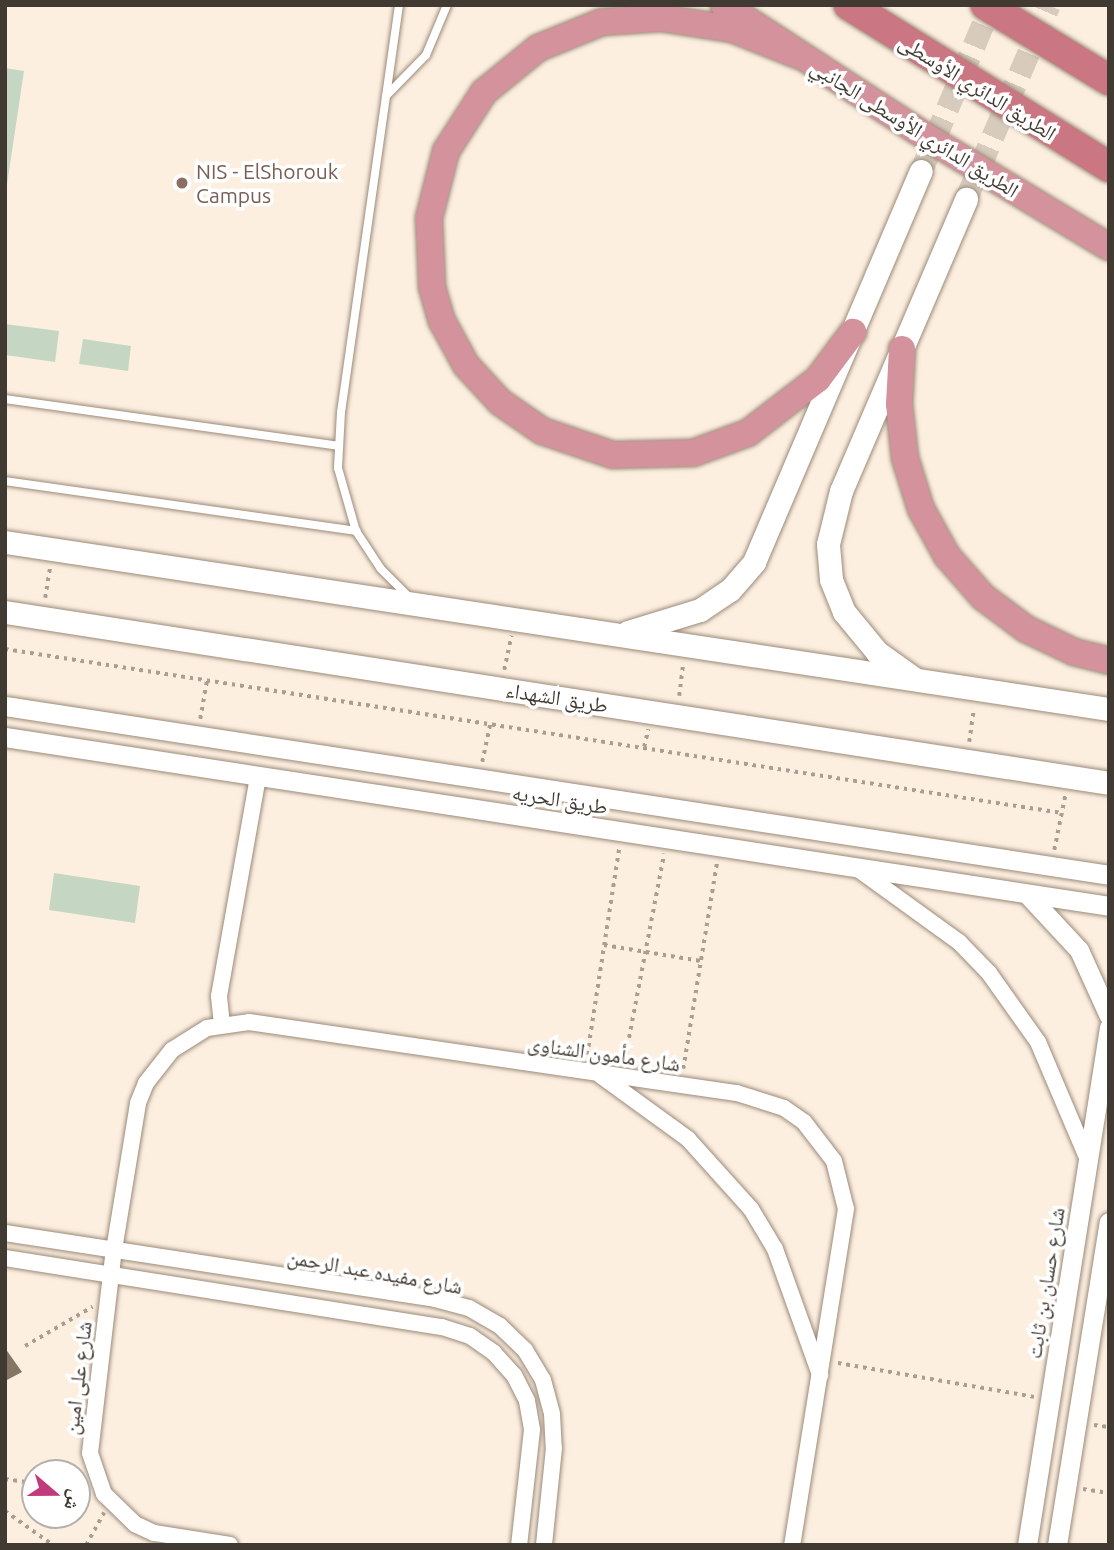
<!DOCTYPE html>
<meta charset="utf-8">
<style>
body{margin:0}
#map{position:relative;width:1114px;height:1550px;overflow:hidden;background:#fdefe0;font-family:Ubuntu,"Noto Naskh Arabic",sans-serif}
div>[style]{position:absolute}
.green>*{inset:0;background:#c5d7c2}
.building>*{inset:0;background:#847564}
.secondary-tunnel>*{height:23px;margin-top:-11.5px;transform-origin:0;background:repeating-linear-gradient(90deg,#d7cbbd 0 23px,transparent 0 34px)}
.path>*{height:3.5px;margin-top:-1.75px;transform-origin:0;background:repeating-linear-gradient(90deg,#a99e92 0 3.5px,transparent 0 8.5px)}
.roads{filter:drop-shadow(0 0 2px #9b8a79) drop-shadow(0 0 2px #9b8a79)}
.service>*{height:8px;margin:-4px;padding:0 4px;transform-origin:4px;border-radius:4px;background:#fff}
.minor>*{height:16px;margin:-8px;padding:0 8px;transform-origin:8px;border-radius:8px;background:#fff}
.tertiary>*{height:19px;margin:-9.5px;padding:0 9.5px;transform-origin:9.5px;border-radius:9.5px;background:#fff}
.secondary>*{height:23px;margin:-11.5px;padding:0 11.5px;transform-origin:11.5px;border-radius:11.5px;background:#fff}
.trunk>*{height:26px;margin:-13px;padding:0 13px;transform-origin:13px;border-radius:13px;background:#d4929c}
.motorway>*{height:30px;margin:-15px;padding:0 15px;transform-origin:15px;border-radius:15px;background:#ca7683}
.dots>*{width:19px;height:19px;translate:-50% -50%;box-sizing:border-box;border:4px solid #fff;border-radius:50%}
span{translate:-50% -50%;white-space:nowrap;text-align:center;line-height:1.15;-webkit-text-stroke:7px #fff;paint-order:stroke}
.street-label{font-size:21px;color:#413a32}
.education-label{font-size:21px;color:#785e54}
.left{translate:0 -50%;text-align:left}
.frame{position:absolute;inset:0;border:7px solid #413a32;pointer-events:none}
.north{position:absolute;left:21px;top:1459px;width:70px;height:70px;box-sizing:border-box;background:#fff;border:2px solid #b3b0ad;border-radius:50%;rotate:110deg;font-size:19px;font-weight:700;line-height:28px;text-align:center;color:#413a32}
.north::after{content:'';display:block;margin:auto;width:24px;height:32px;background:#c03a7c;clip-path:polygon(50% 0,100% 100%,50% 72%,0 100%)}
</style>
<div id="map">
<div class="green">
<div style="clip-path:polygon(5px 68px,24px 71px,5px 198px)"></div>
<div style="clip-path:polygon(5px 324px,59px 331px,55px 362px,5px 355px)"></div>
<div style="clip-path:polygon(83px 339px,131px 346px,128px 371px,79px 364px)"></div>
<div style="clip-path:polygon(54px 873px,140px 886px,135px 923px,49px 910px)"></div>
</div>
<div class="building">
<div style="clip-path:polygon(5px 1348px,22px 1372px,5px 1381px)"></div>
</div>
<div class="secondary-tunnel">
<div style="left:921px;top:171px;width:180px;rotate:-67.1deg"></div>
<div style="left:966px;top:199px;width:211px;rotate:-66.8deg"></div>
</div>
<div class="path">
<div style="left:45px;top:598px;width:30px;rotate:-81deg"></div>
<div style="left:5px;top:649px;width:1070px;rotate:8.82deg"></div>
<div style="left:504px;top:670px;width:35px;rotate:-78deg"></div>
<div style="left:679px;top:696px;width:34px;rotate:-83deg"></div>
<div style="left:200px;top:719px;width:40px;rotate:-80deg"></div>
<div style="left:969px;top:742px;width:34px;rotate:-82deg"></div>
<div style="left:644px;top:747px;width:18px;rotate:-77deg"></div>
<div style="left:482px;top:762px;width:40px;rotate:-78deg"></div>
<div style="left:1054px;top:850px;width:55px;rotate:-78.5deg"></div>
<div style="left:604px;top:945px;width:98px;rotate:9.4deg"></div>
<div style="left:587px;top:1055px;width:209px;rotate:-81.2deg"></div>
<div style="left:624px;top:1063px;width:213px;rotate:-79.2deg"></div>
<div style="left:683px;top:1069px;width:210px;rotate:-80.7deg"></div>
<div style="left:25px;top:1346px;width:78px;rotate:-30.2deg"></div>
<div style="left:838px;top:1363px;width:199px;rotate:9.8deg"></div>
<div style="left:1094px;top:1425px;width:15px;rotate:8deg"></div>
<div style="left:5px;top:1479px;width:30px;rotate:8deg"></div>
<div style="left:1083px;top:1489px;width:26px;rotate:9deg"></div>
<div style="left:77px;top:1490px;width:11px;rotate:10deg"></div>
<div style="left:5px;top:1511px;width:59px;rotate:35.3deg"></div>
<div style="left:86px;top:1545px;width:37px;rotate:-61deg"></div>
</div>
<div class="roads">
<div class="service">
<div style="left:399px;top:5px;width:411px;rotate:98.1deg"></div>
<div style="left:341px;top:412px;width:56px;rotate:93.1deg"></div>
<div style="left:338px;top:468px;width:66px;rotate:74.1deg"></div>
<div style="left:356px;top:531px;width:45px;rotate:56.7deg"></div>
<div style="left:381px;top:569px;width:40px;rotate:45deg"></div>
<div style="left:386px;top:96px;width:57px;rotate:-45.7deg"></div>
<div style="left:426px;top:55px;width:54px;rotate:-67.2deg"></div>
<div style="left:5px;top:399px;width:336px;rotate:8deg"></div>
<div style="left:5px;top:481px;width:355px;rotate:8.1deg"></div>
</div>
<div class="minor">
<div style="left:858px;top:869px;width:125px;rotate:35.9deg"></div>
<div style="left:959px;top:942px;width:43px;rotate:45.9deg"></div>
<div style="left:989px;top:973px;width:85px;rotate:54.6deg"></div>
<div style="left:1038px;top:1042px;width:128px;rotate:67deg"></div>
<div style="left:222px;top:1025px;width:29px;rotate:-96deg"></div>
<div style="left:219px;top:996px;width:223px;rotate:-79.9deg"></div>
<div style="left:600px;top:1075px;width:109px;rotate:36deg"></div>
<div style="left:688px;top:1139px;width:94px;rotate:48deg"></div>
<div style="left:751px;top:1209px;width:47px;rotate:59deg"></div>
<div style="left:775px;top:1249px;width:134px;rotate:70.3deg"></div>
<div style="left:5px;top:1233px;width:435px;rotate:8.7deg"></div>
<div style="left:435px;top:1299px;width:35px;rotate:15deg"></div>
<div style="left:469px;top:1308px;width:36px;rotate:30deg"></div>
<div style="left:500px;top:1326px;width:35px;rotate:44deg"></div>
<div style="left:525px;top:1350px;width:35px;rotate:59deg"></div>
<div style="left:543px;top:1380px;width:35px;rotate:75deg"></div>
<div style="left:552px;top:1414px;width:34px;rotate:87deg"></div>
<div style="left:554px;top:1448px;width:98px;rotate:95.9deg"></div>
<div style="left:5px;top:1258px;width:442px;rotate:9deg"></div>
<div style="left:442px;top:1327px;width:29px;rotate:18deg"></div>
<div style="left:470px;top:1336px;width:29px;rotate:35deg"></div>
<div style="left:494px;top:1353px;width:30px;rotate:48deg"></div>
<div style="left:514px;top:1375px;width:29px;rotate:63deg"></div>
<div style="left:527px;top:1401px;width:29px;rotate:80deg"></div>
<div style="left:532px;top:1430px;width:116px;rotate:96.4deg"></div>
<div style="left:230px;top:1545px;width:77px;rotate:-171deg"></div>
<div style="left:154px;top:1533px;width:21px;rotate:-155deg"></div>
<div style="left:135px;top:1524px;width:43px;rotate:-135.9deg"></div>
<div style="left:104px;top:1494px;width:43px;rotate:-108.9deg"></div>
<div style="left:90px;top:1453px;width:204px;rotate:-83.3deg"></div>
<div style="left:114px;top:1250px;width:149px;rotate:-80.7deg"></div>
<div style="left:138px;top:1103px;width:22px;rotate:-68deg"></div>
<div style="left:146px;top:1083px;width:42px;rotate:-51.8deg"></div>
<div style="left:172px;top:1050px;width:41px;rotate:-32.2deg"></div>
<div style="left:207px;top:1028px;width:42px;rotate:-8.1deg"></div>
<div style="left:249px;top:1022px;width:493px;rotate:8.3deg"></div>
<div style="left:737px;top:1093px;width:49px;rotate:17.7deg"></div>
<div style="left:784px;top:1108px;width:24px;rotate:35deg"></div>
<div style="left:804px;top:1122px;width:49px;rotate:52.4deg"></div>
<div style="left:834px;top:1161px;width:49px;rotate:76deg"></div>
<div style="left:846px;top:1209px;width:340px;rotate:99.1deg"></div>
</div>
<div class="tertiary">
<div style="left:5px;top:706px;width:1117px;rotate:8.7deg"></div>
<div style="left:5px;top:737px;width:1117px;rotate:8.7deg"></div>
<div style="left:1027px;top:894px;width:76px;rotate:47.1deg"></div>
<div style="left:1079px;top:950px;width:72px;rotate:65.6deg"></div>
<div style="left:1027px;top:1545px;width:524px;rotate:-81deg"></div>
<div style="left:1057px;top:1545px;width:327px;rotate:-80.9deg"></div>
</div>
<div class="secondary">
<div style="left:5px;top:542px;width:1117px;rotate:8.6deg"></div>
<div style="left:5px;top:612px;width:1117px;rotate:8.8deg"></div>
<div style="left:628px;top:632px;width:75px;rotate:-17deg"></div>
<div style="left:700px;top:610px;width:36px;rotate:-34deg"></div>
<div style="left:730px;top:590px;width:37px;rotate:-49deg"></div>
<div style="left:754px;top:562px;width:425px;rotate:-66.9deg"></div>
<div style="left:915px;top:679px;width:47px;rotate:-144.6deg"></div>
<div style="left:877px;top:652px;width:52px;rotate:-129.5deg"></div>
<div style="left:844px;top:612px;width:35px;rotate:-112deg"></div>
<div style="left:831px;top:579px;width:35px;rotate:-95deg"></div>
<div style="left:828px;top:544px;width:55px;rotate:-76.2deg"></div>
<div style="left:841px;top:491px;width:318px;rotate:-66.8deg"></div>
</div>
<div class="trunk">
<div style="left:724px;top:5px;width:249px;rotate:33.1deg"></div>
<div style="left:933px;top:141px;width:205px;rotate:31.1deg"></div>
<div style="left:800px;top:56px;width:73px;rotate:-158.3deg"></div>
<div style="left:732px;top:29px;width:72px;rotate:-171.2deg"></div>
<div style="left:661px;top:18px;width:59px;rotate:176.1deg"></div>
<div style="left:602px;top:22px;width:69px;rotate:157.9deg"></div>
<div style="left:538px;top:48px;width:70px;rotate:140.8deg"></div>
<div style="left:484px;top:92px;width:70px;rotate:122.8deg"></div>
<div style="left:446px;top:151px;width:69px;rotate:104.2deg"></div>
<div style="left:429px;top:218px;width:69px;rotate:87.5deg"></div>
<div style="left:432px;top:287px;width:35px;rotate:74deg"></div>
<div style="left:442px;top:321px;width:50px;rotate:61.4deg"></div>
<div style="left:466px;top:365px;width:50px;rotate:47.4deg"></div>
<div style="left:500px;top:402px;width:51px;rotate:34.6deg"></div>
<div style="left:542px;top:431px;width:75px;rotate:18.7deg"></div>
<div style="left:613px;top:455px;width:80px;rotate:-1.4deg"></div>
<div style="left:693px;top:453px;width:59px;rotate:-20deg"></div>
<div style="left:748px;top:433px;width:88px;rotate:-37.6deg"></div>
<div style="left:818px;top:379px;width:59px;rotate:-53.3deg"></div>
<div style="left:902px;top:349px;width:55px;rotate:93.1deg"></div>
<div style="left:899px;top:404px;width:54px;rotate:83.7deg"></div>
<div style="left:905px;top:458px;width:53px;rotate:72.6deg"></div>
<div style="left:921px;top:509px;width:54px;rotate:61deg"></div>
<div style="left:947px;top:556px;width:55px;rotate:48.7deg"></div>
<div style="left:983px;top:597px;width:54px;rotate:36.7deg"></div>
<div style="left:1026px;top:629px;width:53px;rotate:25.6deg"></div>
<div style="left:1074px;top:652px;width:36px;rotate:14deg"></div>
</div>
<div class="motorway">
<div style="left:849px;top:5px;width:306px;rotate:31.9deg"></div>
<div style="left:986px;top:5px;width:144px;rotate:31.4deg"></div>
</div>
</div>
<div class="dots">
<div style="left:182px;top:183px;background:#8d6e63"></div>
</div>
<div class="street-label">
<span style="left:978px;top:87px;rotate:32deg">الطريق الدائري الأوسطى</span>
<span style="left:915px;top:128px;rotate:32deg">الطريق الدائري الأوسطى الجانبي</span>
<span style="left:557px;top:697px;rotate:9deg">طريق الشهداء</span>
<span style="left:560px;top:799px;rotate:9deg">طريق الحريه</span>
<span style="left:604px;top:1053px;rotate:8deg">شارع مأمون الشناوى</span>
<span style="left:375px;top:1271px;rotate:10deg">شارع مفيده عبد الرحمن</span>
<span style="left:1045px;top:1283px;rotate:-81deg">شارع حسان بن ثابت</span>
<span style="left:77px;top:1378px;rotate:-83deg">شارع على امين</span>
</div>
<div class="education-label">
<span class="left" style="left:196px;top:183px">NIS - ElShorouk<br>Campus</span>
</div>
<div class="frame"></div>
<div class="north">ش</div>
</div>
